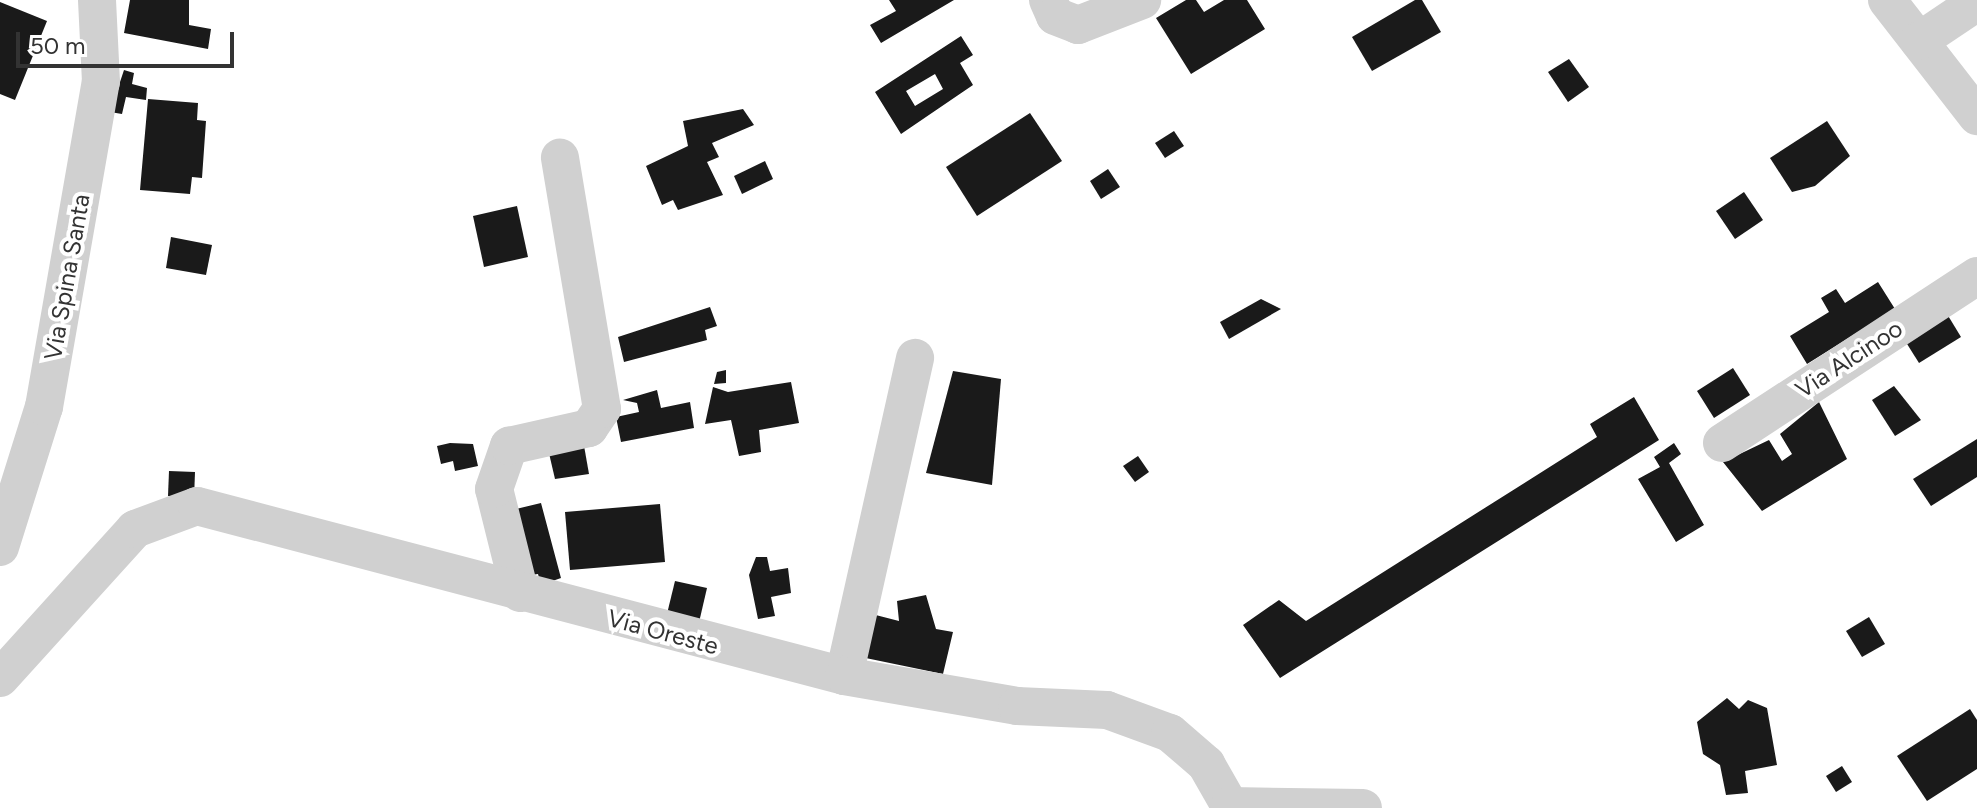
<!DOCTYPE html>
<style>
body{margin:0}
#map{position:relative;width:1977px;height:808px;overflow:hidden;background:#fff;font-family:Figtree,sans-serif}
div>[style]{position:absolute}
.building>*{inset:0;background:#1a1a1a}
.minor>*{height:38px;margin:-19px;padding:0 19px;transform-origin:19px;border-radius:19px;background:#d0d0d0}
span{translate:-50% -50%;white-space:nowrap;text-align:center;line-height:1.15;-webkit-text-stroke:8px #fff;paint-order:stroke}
.street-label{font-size:24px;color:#333}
.scale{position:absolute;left:16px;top:32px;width:218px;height:36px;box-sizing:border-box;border:4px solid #333;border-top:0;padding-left:10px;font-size:24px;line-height:28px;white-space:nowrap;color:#333;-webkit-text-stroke:6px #fff;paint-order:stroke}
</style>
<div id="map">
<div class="building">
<div style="clip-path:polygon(130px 0,189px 0,189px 25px,211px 29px,208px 49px,124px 33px)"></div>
<div style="clip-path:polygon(889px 0,954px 0,881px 43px,870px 25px,896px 11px)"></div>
<div style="clip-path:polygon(1186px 0,1196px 0,1204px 12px,1224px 0,1247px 0,1265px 29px,1191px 74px,1156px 18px)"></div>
<div style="clip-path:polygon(1415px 0,1422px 0,1441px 32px,1372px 71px,1352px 37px)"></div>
<div style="clip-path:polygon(0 2px,47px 21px,15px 100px,0 94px)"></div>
<div style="clip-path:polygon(evenodd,961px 36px,973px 55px,960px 63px,973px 85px,901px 134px,875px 92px,961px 36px,935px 74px,943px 89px,915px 106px,906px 91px,935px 74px)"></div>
<div style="clip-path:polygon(1569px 59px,1589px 87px,1568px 102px,1548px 72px)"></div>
<div style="clip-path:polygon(124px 70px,134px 73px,132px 84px,147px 88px,146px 100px,126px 97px,122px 114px,110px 112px)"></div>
<div style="clip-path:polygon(148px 99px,198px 103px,197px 120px,206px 121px,202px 178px,192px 177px,190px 194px,140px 190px)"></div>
<div style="clip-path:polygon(743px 109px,754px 125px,712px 143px,719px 157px,707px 162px,723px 195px,678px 210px,673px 200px,662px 205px,646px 166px,688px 146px,683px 121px)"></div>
<div style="clip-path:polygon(1030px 113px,1062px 161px,977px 216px,946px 167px)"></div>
<div style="clip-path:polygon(1827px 121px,1850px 156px,1815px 186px,1792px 192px,1770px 158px)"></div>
<div style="clip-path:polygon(1174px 131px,1184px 146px,1165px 158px,1155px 143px)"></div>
<div style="clip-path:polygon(765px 161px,773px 179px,742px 194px,734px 176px)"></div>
<div style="clip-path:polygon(1108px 169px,1120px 187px,1101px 199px,1090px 181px)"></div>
<div style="clip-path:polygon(1744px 192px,1763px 220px,1735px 239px,1716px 211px)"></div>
<div style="clip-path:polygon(517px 206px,528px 257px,484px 267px,473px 216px)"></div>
<div style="clip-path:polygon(171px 237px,212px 245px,206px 275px,166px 268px)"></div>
<div style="clip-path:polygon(1878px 282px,1895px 309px,1807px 364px,1790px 336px,1829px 312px,1821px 298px,1836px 289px,1845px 303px)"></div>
<div style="clip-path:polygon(1261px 299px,1281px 309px,1229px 339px,1220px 322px)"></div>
<div style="clip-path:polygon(710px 307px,717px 326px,705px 330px,707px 340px,624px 362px,618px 337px)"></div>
<div style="clip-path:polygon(1944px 309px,1961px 337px,1919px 363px,1902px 336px)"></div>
<div style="clip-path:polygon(1733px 368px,1750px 395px,1714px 418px,1697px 391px)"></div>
<div style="clip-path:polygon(726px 370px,726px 383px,714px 384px,717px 372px)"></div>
<div style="clip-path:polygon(953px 371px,1001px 379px,992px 485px,926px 473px)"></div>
<div style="clip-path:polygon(791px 382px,799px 423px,759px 430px,761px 452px,739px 456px,731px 420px,705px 424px,713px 387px,728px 392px)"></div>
<div style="clip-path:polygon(1894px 386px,1921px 420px,1895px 436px,1872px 400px)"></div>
<div style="clip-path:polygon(657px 390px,661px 408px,690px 402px,694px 428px,621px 442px,616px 417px,639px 412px,637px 403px,623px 400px)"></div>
<div style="clip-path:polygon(1634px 397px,1659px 440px,1280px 678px,1243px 625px,1279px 600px,1306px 621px,1597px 437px,1590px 424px)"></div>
<div style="clip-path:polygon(1819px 402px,1847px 459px,1762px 511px,1723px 462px,1769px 440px,1782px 461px,1792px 454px,1780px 434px)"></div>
<div style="clip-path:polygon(1977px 439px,1977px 477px,1931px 506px,1913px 479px)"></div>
<div style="clip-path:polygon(583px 440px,589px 474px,555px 479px,548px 449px)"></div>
<div style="clip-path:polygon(450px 443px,473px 444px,478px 466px,455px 471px,453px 461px,441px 464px,437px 446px)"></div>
<div style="clip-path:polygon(1674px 443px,1681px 454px,1669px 463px,1704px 525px,1676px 542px,1638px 479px,1660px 467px,1654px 457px)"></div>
<div style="clip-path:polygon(1138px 456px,1149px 472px,1135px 482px,1123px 466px)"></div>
<div style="clip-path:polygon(169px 471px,195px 472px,194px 499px,168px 496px)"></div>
<div style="clip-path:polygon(541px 503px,561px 578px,541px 585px,538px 574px,531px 575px,516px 509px)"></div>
<div style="clip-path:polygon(660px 504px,665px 562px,570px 570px,565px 512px)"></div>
<div style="clip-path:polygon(756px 557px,767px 557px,770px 571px,788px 568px,791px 593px,771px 597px,775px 616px,758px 619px,749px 575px)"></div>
<div style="clip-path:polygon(675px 581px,707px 588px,697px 631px,665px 622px)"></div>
<div style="clip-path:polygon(926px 595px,936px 629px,953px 632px,943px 674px,856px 656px,864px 612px,899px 621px,897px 601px)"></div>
<div style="clip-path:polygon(1869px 617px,1885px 644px,1862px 657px,1846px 631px)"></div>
<div style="clip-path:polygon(1727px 698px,1739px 709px,1748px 700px,1767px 708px,1777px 765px,1745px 771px,1748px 793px,1726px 795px,1720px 765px,1703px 754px,1697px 722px)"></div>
<div style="clip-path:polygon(1970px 709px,1977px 720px,1977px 769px,1927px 801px,1897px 756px)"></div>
<div style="clip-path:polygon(1842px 766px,1852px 782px,1836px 792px,1826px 776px)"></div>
</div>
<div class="minor">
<div style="left:1048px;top:0;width:17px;rotate:66deg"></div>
<div style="left:1055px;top:16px;width:25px;rotate:21deg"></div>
<div style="left:1078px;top:25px;width:69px;rotate:-21.3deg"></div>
<div style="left:1887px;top:0;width:147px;rotate:52.2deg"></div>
<div style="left:1919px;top:41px;width:70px;rotate:-33.9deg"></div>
<div style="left:1722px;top:443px;width:305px;rotate:-33.2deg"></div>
<div style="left:0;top:547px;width:147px;rotate:-72.6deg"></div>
<div style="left:44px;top:407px;width:330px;rotate:-80.1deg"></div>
<div style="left:101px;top:82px;width:82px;rotate:-92.8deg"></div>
<div style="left:520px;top:593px;width:107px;rotate:-104deg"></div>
<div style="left:494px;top:489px;width:46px;rotate:-70.8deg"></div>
<div style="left:509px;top:446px;width:82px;rotate:-12.7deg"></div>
<div style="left:589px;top:428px;width:23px;rotate:-56deg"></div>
<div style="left:602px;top:409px;width:255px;rotate:-99.5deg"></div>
<div style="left:844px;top:676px;width:326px;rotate:-77.4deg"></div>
<div style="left:0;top:678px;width:201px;rotate:-47.8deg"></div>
<div style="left:135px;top:529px;width:66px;rotate:-20.4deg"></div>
<div style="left:197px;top:506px;width:669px;rotate:14.72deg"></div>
<div style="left:844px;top:676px;width:176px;rotate:9.8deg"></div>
<div style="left:1017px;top:706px;width:90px;rotate:2.5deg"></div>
<div style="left:1107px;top:710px;width:67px;rotate:20.1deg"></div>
<div style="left:1170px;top:733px;width:48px;rotate:40.7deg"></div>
<div style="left:1206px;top:764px;width:48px;rotate:60.3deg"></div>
<div style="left:1230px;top:806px;width:133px;rotate:0.9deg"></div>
</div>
<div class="street-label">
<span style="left:67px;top:277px;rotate:-80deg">Via Spina Santa</span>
<span style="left:1849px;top:359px;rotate:-33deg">Via Alcinoo</span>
<span style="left:663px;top:632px;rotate:15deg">Via Oreste</span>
</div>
<div class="scale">50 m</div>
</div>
